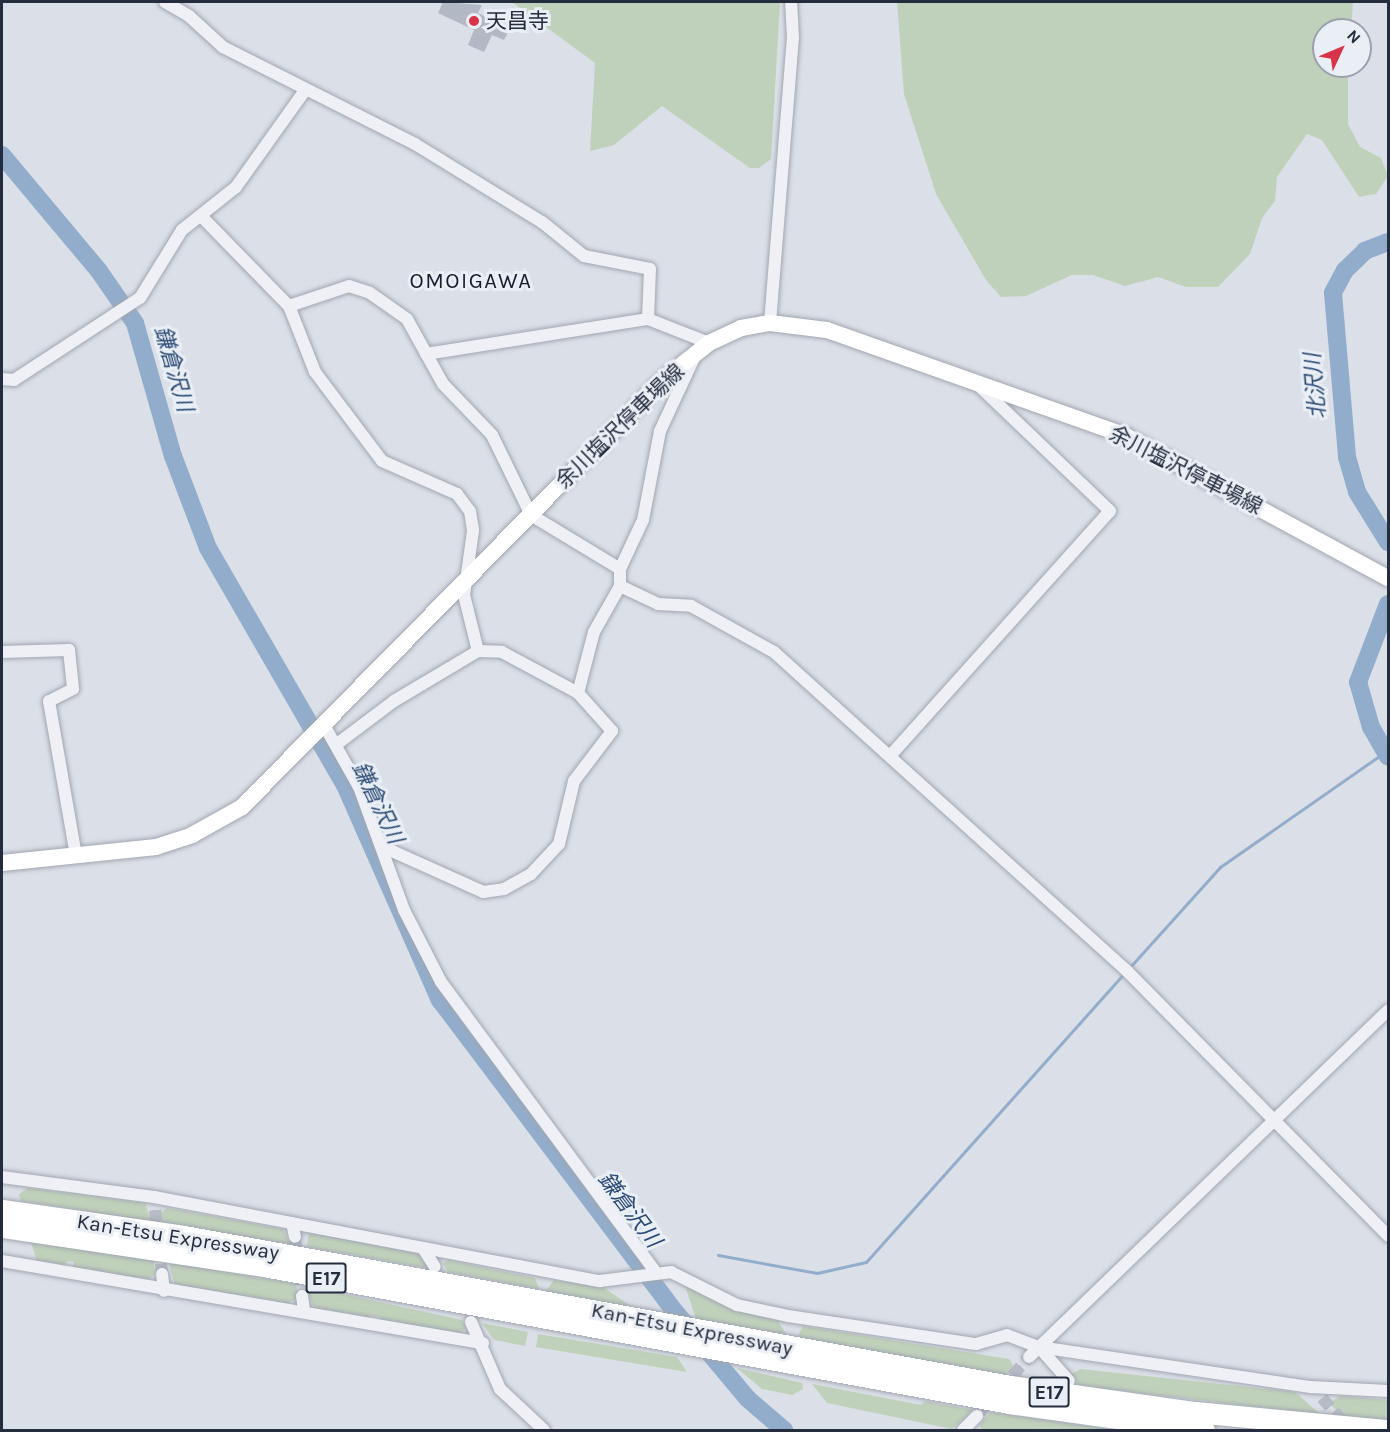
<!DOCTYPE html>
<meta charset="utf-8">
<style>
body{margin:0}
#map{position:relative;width:1390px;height:1432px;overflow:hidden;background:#dbdfe7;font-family:Karla,"Noto Sans JP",sans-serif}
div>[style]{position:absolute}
.green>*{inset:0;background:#c0d1bb}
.stream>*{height:3px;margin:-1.5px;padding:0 1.5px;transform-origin:1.5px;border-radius:1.5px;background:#92adcb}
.river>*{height:18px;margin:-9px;padding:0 9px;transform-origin:9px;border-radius:9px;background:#92adcb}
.building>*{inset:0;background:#b2b8c4}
.street-tunnel>*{height:12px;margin-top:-6px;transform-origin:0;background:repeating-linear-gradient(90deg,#b6bbc5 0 12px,transparent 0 18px)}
.roads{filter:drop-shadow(0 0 2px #a0a6b1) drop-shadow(0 0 2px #a0a6b1)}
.street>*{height:12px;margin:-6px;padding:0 6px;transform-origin:6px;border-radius:6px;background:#eef0f5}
.secondary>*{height:16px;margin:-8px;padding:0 8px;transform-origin:8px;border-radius:8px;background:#fff}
.highway>*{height:21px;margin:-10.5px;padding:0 10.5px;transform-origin:10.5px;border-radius:10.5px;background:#fff}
.dots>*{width:16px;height:16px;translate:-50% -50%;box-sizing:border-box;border:3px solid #eaeef5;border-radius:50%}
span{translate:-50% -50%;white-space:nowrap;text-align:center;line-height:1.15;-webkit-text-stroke:6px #eaeef5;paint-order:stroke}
.shield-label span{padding:2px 4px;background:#eaeef5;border:2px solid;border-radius:4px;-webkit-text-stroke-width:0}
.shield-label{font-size:20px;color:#242d3e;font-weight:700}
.poi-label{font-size:21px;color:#242d3e}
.left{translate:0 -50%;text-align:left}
.street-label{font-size:21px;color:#242d3e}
.neighbourhood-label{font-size:22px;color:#161e2e;letter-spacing:1.5px}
.water-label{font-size:22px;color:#2b4b75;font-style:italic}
.frame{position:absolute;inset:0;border:3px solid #242d3e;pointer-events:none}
.north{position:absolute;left:1312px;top:18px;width:60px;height:60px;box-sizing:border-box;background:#eaeef5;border:2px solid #9ba1ac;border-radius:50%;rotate:46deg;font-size:16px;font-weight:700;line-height:24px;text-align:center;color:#242d3e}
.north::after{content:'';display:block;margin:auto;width:21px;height:27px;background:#d93349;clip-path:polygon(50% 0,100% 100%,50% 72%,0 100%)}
</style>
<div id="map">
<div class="green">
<div style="clip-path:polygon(512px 2px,780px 2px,771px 159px,759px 168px,750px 168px,662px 106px,614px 145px,590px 151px,595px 63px)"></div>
<div style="clip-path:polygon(897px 2px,1353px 2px,1351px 30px,1324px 30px,1324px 66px,1348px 66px,1348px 124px,1360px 147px,1381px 158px,1388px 176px,1376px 194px,1359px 197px,1322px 140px,1307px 134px,1277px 177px,1275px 201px,1262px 218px,1250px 254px,1218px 287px,1186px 287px,1158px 277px,1125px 286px,1093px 275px,1072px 275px,1026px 296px,1001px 297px,986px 280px,936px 194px,904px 94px)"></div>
<div style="clip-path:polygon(28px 1188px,145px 1203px,151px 1221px,21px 1201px,19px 1194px)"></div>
<div style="clip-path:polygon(167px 1208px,283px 1229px,290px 1244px,162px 1223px,160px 1213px)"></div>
<div style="clip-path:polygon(309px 1232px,418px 1253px,429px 1268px,307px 1247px)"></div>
<div style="clip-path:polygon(31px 1242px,154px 1260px,155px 1274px,148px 1280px,73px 1267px,74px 1262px,67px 1261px,65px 1266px,37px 1262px)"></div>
<div style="clip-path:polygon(448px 1260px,535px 1278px,539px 1289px,448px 1272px,443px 1263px)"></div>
<div style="clip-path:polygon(169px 1262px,296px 1284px,298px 1298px,286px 1304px,175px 1286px)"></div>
<div style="clip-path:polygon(554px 1280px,603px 1287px,632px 1307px,546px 1291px)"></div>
<div style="clip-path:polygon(306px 1286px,462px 1320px,467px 1328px,459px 1334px,380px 1321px,380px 1317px,371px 1316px,370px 1320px,314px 1309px)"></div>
<div style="clip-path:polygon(685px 1286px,735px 1311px,777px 1319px,787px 1336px,696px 1319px)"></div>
<div style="clip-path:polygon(482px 1323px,528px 1332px,525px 1346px,494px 1340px)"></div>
<div style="clip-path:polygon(803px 1326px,1009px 1359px,1014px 1367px,1006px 1375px,797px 1338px)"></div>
<div style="clip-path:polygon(538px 1334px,677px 1357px,687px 1372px,536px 1347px)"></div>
<div style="clip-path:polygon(737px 1368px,802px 1383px,803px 1389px,792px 1395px,762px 1389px)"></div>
<div style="clip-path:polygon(1081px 1369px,1295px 1392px,1320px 1414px,1080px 1386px,1069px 1375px)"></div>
<div style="clip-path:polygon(812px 1384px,921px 1405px,925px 1401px,973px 1410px,952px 1429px,827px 1403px)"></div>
<div style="clip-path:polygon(1341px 1396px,1388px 1400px,1388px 1420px,1343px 1417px,1329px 1403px)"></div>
<div style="clip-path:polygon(990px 1412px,1110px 1429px,1111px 1430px,983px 1430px,979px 1426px)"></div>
</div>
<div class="stream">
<div style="left:1130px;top:967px;width:135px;rotate:-48deg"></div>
<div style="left:1220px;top:867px;width:205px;rotate:-34.9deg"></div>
<div style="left:718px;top:1255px;width:101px;rotate:10.3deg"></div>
<div style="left:817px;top:1273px;width:50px;rotate:-12.7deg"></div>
<div style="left:866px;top:1262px;width:389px;rotate:-48.2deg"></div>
</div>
<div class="river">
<div style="left:2px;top:155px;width:151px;rotate:50.1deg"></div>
<div style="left:99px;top:271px;width:63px;rotate:55.3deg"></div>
<div style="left:135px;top:323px;width:138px;rotate:74.1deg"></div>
<div style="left:173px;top:456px;width:98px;rotate:69.2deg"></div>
<div style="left:208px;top:548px;width:274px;rotate:60deg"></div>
<div style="left:345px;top:785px;width:235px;rotate:66.2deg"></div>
<div style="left:440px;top:1000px;width:392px;rotate:53deg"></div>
<div style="left:676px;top:1313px;width:112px;rotate:50.1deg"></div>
<div style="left:748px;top:1399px;width:48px;rotate:40.7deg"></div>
<div style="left:1388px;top:242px;width:25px;rotate:159deg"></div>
<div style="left:1365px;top:251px;width:28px;rotate:136deg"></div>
<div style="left:1345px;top:270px;width:26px;rotate:118deg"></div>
<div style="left:1333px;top:293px;width:165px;rotate:85.1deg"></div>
<div style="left:1347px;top:457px;width:36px;rotate:74deg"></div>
<div style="left:1357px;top:492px;width:59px;rotate:58.2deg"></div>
<div style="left:1388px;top:604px;width:84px;rotate:111deg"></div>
<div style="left:1358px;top:682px;width:47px;rotate:73.9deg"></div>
<div style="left:1371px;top:727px;width:34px;rotate:60deg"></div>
</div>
<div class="building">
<div style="clip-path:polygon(443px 2px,482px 5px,478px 13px,510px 28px,504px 40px,492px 35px,484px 52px,468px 45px,474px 30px,438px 13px)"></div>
</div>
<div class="street-tunnel">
<div style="left:155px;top:1210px;width:64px;rotate:83.8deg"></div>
<div style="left:295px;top:1237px;width:59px;rotate:83.2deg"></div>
<div style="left:1322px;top:1398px;width:38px;rotate:48deg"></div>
<div style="left:977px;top:1416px;width:79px;rotate:-48.6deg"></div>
</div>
<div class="roads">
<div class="street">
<div style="left:165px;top:2px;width:28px;rotate:30deg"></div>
<div style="left:189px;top:16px;width:46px;rotate:42.4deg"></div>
<div style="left:223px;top:47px;width:215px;rotate:26.8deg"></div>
<div style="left:415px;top:144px;width:149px;rotate:31.6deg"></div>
<div style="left:542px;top:222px;width:54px;rotate:39deg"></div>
<div style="left:584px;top:256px;width:67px;rotate:11.1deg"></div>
<div style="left:650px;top:269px;width:50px;rotate:92.3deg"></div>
<div style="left:202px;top:217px;width:124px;rotate:45.7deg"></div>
<div style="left:289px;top:306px;width:71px;rotate:68.5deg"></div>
<div style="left:315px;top:372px;width:111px;rotate:53deg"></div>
<div style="left:382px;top:461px;width:82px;rotate:23.7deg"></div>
<div style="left:457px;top:494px;width:21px;rotate:53deg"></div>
<div style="left:470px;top:511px;width:20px;rotate:81deg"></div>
<div style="left:473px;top:531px;width:65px;rotate:98deg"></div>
<div style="left:464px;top:595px;width:58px;rotate:76deg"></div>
<div style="left:289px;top:306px;width:63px;rotate:-18.4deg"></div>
<div style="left:349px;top:286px;width:22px;rotate:18deg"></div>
<div style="left:370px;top:293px;width:45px;rotate:35.1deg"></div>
<div style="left:407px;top:319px;width:74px;rotate:61deg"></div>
<div style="left:443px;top:384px;width:71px;rotate:46.1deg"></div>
<div style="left:492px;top:435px;width:89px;rotate:64deg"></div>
<div style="left:531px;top:515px;width:104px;rotate:31.2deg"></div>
<div style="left:770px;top:323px;width:286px;rotate:-85.4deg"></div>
<div style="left:793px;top:38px;width:36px;rotate:-93deg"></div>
<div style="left:426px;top:354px;width:225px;rotate:-9deg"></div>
<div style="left:648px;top:319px;width:66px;rotate:21.5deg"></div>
<div style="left:2px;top:379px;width:12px;rotate:5deg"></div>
<div style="left:14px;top:380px;width:150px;rotate:-33.1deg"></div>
<div style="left:140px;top:298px;width:80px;rotate:-58.3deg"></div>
<div style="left:182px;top:230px;width:69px;rotate:-38.5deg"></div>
<div style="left:236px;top:187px;width:120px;rotate:-54.5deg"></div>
<div style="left:620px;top:586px;width:42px;rotate:25.3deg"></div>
<div style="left:658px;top:604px;width:33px;rotate:3deg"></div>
<div style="left:691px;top:606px;width:95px;rotate:29deg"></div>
<div style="left:774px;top:652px;width:476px;rotate:42.1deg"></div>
<div style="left:1127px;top:971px;width:372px;rotate:45.4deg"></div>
<div style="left:2px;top:652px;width:67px;rotate:-1.7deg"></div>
<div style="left:69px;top:650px;width:39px;rotate:84deg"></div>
<div style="left:73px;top:689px;width:27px;rotate:153deg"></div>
<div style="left:49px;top:701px;width:157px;rotate:80.1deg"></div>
<div style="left:324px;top:725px;width:71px;rotate:60.6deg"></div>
<div style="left:359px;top:787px;width:131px;rotate:69.9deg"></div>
<div style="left:404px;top:910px;width:81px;rotate:62.8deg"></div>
<div style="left:441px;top:982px;width:362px;rotate:53.5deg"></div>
<div style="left:337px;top:744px;width:71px;rotate:-37deg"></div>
<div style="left:394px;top:701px;width:98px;rotate:-30.8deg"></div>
<div style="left:478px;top:651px;width:24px;rotate:2deg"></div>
<div style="left:502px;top:652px;width:86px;rotate:28.3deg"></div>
<div style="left:578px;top:693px;width:63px;rotate:-75.3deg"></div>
<div style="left:594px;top:632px;width:53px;rotate:-60.5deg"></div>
<div style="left:620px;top:586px;width:17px;rotate:-90deg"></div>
<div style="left:620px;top:569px;width:54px;rotate:-64.9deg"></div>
<div style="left:643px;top:520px;width:91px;rotate:-79.2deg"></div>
<div style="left:660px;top:431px;width:83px;rotate:-65deg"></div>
<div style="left:890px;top:756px;width:329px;rotate:-48.1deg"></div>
<div style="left:1110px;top:511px;width:182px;rotate:-136.3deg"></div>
<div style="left:383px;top:847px;width:110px;rotate:24.2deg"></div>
<div style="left:483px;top:892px;width:21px;rotate:-8deg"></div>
<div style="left:504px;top:889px;width:31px;rotate:-29deg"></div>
<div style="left:531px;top:874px;width:41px;rotate:-47deg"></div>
<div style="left:559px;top:844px;width:65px;rotate:-76.6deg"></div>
<div style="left:574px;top:781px;width:63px;rotate:-52.8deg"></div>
<div style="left:612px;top:731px;width:51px;rotate:-131.8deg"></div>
<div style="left:2px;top:1177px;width:153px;rotate:7.5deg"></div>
<div style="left:154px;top:1197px;width:454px;rotate:10.7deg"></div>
<div style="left:600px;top:1281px;width:72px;rotate:-7.2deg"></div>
<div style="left:671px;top:1272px;width:74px;rotate:26.6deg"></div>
<div style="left:737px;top:1305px;width:52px;rotate:12.2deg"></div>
<div style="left:788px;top:1316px;width:190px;rotate:8.5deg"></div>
<div style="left:976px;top:1344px;width:32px;rotate:-16deg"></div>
<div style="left:1007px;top:1335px;width:34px;rotate:21deg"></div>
<div style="left:1039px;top:1347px;width:45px;rotate:48.6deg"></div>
<div style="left:292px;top:1223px;width:14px;rotate:78deg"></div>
<div style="left:423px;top:1248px;width:22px;rotate:58deg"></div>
<div style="left:2px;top:1261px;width:488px;rotate:9.7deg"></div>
<div style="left:162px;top:1274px;width:17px;rotate:83deg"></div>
<div style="left:302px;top:1296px;width:15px;rotate:82deg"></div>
<div style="left:471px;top:1322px;width:73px;rotate:66.6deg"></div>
<div style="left:500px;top:1389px;width:60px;rotate:43deg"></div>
<div style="left:1039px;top:1347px;width:275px;rotate:8.4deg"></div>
<div style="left:1311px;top:1387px;width:77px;rotate:3deg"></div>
<div style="left:1029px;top:1357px;width:499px;rotate:-44deg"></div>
<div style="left:963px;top:1430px;width:20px;rotate:-45deg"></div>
</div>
<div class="secondary">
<div style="left:2px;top:863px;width:155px;rotate:-5.9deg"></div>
<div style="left:156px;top:847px;width:38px;rotate:-18deg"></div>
<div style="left:192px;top:835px;width:57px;rotate:-29.2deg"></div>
<div style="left:242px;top:807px;width:602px;rotate:-45.4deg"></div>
<div style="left:665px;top:378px;width:56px;rotate:-38.5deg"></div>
<div style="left:709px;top:343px;width:35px;rotate:-25deg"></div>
<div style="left:741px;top:328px;width:29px;rotate:-10deg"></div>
<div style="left:770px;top:323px;width:57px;rotate:7deg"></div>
<div style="left:827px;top:330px;width:317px;rotate:19.5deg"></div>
<div style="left:1126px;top:436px;width:298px;rotate:28.5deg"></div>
</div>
<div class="highway">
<div style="left:2px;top:1210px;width:184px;rotate:8.1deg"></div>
<div style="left:184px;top:1236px;width:840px;rotate:10.29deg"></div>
<div style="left:1010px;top:1386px;width:187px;rotate:8deg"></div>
<div style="left:1195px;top:1412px;width:191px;rotate:5.4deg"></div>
<div style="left:2px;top:1227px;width:270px;rotate:8.5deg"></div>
<div style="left:269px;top:1267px;width:752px;rotate:10.41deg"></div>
<div style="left:1009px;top:1403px;width:197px;rotate:7.9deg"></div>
</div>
</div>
<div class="dots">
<div style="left:474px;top:21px;background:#d93349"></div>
</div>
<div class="shield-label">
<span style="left:326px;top:1278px">E17</span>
<span style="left:1049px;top:1392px">E17</span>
</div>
<div class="poi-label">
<span class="left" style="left:486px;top:21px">天昌寺</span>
</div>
<div class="street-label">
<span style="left:620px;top:426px;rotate:-44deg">余川塩沢停車場線</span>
<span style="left:1186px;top:470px;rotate:27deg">余川塩沢停車場線</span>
<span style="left:178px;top:1237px;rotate:9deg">Kan-Etsu Expressway</span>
<span style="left:692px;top:1329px;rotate:11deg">Kan-Etsu Expressway</span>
</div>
<div class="neighbourhood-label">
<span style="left:471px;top:282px">OMOIGAWA</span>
</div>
<div class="water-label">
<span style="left:173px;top:369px;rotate:74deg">鎌倉沢川</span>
<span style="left:1316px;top:386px;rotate:-95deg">北沢川</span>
<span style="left:377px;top:803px;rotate:64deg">鎌倉沢川</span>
<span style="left:629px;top:1210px;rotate:53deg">鎌倉沢川</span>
</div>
<div class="frame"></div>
<div class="north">N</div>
</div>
